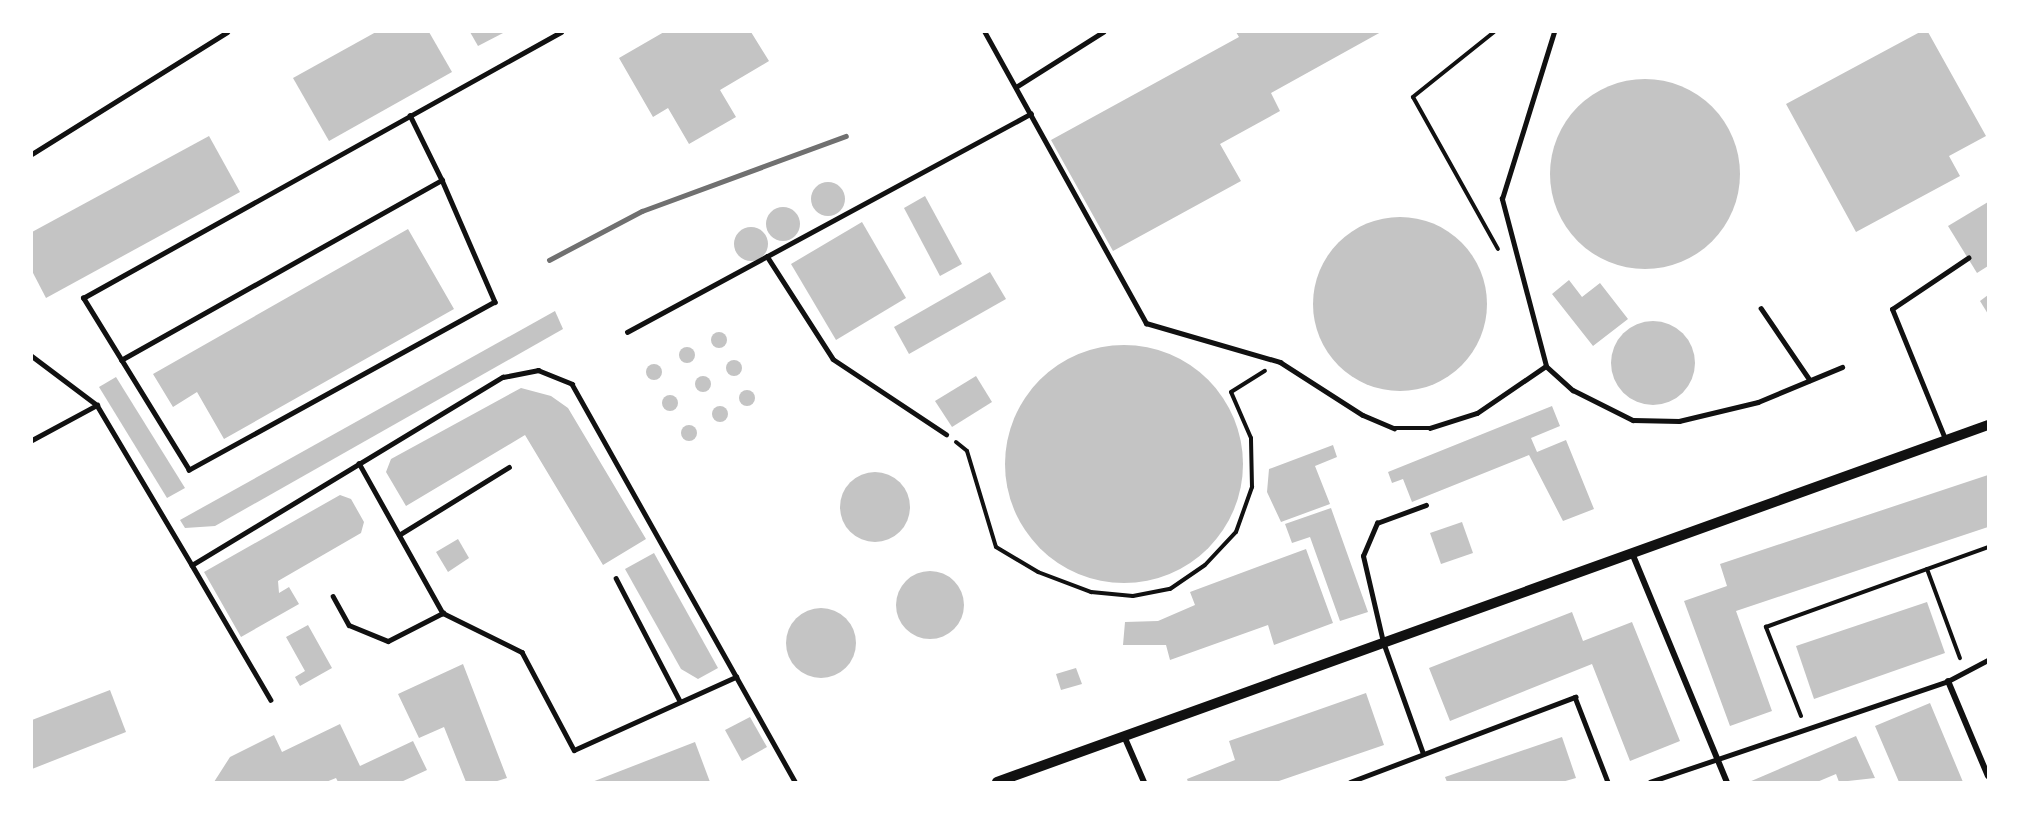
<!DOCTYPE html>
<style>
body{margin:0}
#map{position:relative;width:2020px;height:814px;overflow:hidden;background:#fff;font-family:"Roboto Condensed",sans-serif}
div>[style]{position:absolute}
.building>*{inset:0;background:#c4c4c4}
.round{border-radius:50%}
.path>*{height:4px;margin:-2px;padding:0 2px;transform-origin:2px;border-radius:2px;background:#111}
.service>*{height:4.5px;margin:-2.25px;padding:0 2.25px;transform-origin:2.25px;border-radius:2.25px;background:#111}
.minor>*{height:6px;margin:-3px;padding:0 3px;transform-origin:3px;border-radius:3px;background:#111}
.tertiary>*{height:10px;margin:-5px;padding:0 5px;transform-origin:5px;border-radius:5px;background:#111}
.rail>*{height:4.5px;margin:-2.25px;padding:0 2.25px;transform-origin:2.25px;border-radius:2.25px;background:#707070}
span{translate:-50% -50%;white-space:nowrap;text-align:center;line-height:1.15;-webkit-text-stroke:4.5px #fff;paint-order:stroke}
.frame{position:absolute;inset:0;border:33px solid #fff;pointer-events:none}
</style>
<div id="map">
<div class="building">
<div style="clip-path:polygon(376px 32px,429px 32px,452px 72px,329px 141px,293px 78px)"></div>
<div style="clip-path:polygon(470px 32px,505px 32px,478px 46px)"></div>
<div style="clip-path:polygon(664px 32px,751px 32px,769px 61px,720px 90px,736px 117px,689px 144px,668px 108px,653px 117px,619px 58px)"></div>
<div style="clip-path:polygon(1236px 32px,1381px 32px,1271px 93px,1280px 111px,1220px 144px,1241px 181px,1113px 251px,1051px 140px,1239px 37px)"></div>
<div style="clip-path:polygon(1920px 32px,1928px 32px,1986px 136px,1949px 156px,1960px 176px,1856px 232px,1786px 104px)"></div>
<div class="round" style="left:1550px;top:79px;width:190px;height:190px"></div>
<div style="clip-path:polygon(209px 136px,240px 192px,46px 298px,32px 271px,32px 232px)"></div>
<div class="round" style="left:811px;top:182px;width:34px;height:34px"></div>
<div style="clip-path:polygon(925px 196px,962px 264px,940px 276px,904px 208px)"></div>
<div style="clip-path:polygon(1988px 202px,1988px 266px,1977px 273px,1948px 226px)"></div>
<div class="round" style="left:766px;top:207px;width:34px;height:34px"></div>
<div class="round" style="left:1313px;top:217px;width:174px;height:174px"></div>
<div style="clip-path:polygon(862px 222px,906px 298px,836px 340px,791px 264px)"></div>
<div class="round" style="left:734px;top:227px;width:34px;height:34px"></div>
<div style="clip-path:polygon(408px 229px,454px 309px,224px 439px,197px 392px,173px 407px,153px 374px)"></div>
<div style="clip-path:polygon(990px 272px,1006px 299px,909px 354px,894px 327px)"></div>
<div style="clip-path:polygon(1569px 280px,1582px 297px,1600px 283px,1628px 319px,1593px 346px,1552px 294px)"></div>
<div style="clip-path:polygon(1988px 295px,1988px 314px,1980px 301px)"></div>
<div style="clip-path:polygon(555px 311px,563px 329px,215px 526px,185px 528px,180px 520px)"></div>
<div class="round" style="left:1611px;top:321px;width:84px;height:84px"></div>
<div class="round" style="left:711px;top:332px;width:16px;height:16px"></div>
<div class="round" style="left:1005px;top:345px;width:238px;height:238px"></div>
<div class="round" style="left:679px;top:347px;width:16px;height:16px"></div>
<div class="round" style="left:726px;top:360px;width:16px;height:16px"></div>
<div class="round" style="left:646px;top:364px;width:16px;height:16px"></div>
<div class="round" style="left:695px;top:376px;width:16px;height:16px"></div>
<div style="clip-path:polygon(976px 376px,992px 402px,952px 427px,935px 401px)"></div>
<div style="clip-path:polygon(116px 377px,185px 488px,167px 498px,99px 387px)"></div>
<div style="clip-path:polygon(521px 388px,551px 396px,568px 408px,646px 539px,603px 565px,525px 435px,406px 506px,386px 472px,391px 459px)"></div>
<div class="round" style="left:739px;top:390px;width:16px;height:16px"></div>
<div class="round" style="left:662px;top:395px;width:16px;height:16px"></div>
<div class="round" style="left:712px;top:406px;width:16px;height:16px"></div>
<div style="clip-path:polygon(1552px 406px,1560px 426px,1531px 438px,1537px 452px,1566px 440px,1594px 509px,1563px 521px,1529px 455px,1412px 502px,1403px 479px,1392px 483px,1388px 472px)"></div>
<div class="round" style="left:681px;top:425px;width:16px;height:16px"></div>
<div style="clip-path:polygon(1333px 445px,1337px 457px,1315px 466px,1330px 504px,1281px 522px,1267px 492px,1269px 469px)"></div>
<div class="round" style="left:840px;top:472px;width:70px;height:70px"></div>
<div style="clip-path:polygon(1988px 475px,1988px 527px,1736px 611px,1772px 711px,1730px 726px,1684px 601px,1727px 586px,1720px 564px)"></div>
<div style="clip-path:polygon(340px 495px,351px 499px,364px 522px,361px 533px,278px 581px,279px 593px,289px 587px,299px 604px,241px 637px,204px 572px)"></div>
<div style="clip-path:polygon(1331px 508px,1368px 612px,1340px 621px,1310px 537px,1292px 543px,1285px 524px)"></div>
<div style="clip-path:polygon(1462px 522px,1473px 553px,1441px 564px,1430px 533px)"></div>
<div style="clip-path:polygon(458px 539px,469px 558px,448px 572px,436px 552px)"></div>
<div style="clip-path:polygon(1306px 549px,1333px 623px,1274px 645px,1268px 625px,1170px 660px,1166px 645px,1123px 645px,1125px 622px,1158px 621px,1195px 605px,1190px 592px)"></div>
<div style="clip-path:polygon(654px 553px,718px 668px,698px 679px,681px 669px,625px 569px)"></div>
<div class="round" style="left:896px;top:571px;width:68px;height:68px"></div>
<div style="clip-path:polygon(1927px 602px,1945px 653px,1814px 699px,1796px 646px)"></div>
<div class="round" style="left:786px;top:608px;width:70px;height:70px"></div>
<div style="clip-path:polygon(1572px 612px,1583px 641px,1632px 622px,1680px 741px,1630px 761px,1592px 664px,1450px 721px,1429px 668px)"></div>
<div style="clip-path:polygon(308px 625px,332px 668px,300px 686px,295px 677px,305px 671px,286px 637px)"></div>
<div style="clip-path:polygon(463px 664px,507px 778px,494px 782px,466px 782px,444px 727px,419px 738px,398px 694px)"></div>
<div style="clip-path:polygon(1076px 668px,1082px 684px,1061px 690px,1056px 674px)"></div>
<div style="clip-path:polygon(110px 690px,126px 732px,32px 769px,32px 720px)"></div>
<div style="clip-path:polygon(1366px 693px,1384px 745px,1276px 782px,1188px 782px,1187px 779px,1235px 760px,1229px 741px)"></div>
<div style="clip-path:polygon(1930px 703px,1940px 727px,1963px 782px,1899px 782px,1875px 726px)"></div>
<div style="clip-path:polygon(750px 717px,767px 747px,742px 761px,725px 730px)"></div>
<div style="clip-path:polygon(340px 724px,360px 766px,413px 741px,427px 770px,401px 782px,338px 782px,336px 778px,326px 782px,214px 782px,230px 757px,274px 735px,282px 752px)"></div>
<div style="clip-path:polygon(1856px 736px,1875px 778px,1839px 782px,1836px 774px,1817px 782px,1749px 782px)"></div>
<div style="clip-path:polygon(1562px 737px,1576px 778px,1562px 782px,1447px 782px,1445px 777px)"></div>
<div style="clip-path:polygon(695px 742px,710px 782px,592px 782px)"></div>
</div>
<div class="path">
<div style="left:1494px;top:32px;width:104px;rotate:141.3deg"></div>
<div style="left:1413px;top:97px;width:174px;rotate:60.8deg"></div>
<div style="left:956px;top:442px;width:14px;rotate:39deg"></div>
<div style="left:967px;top:451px;width:100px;rotate:73.2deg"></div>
<div style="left:996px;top:547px;width:49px;rotate:30.8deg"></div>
<div style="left:1038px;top:572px;width:57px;rotate:20.7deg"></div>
<div style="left:1091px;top:592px;width:42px;rotate:5.4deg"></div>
<div style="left:1133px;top:596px;width:38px;rotate:-11deg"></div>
<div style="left:1170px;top:589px;width:42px;rotate:-34.4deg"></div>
<div style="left:1205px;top:565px;width:45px;rotate:-46.8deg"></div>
<div style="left:1236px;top:532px;width:48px;rotate:-70.4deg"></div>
<div style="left:1252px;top:487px;width:49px;rotate:-91.2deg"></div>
<div style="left:1251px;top:438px;width:50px;rotate:-113.5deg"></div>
<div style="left:1231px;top:392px;width:40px;rotate:-32deg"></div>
<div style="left:1927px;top:569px;width:95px;rotate:69.7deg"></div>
<div style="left:1801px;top:716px;width:96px;rotate:-111.5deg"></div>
<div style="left:1766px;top:627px;width:236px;rotate:-19.8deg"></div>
</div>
<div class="service">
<div style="left:985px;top:32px;width:333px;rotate:61deg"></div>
<div style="left:1146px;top:323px;width:140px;rotate:16.2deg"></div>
<div style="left:1280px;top:362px;width:98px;rotate:32.6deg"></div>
<div style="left:1363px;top:415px;width:34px;rotate:23deg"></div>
<div style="left:1394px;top:428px;width:36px"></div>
<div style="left:1430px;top:428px;width:49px;rotate:-17.7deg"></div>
<div style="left:1477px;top:413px;width:83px;rotate:-34.3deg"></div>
<div style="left:1546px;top:366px;width:173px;rotate:-104.8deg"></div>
<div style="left:1502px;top:199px;width:175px;rotate:-72.7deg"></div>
<div style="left:1016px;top:87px;width:103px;rotate:-32.3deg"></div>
<div style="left:410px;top:115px;width:72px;rotate:63.8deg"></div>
<div style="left:32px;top:154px;width:230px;rotate:-32deg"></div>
<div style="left:767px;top:256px;width:122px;rotate:57.3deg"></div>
<div style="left:833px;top:359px;width:136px;rotate:33.6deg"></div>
<div style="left:1761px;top:308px;width:87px;rotate:55.8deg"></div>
<div style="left:627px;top:332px;width:459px;rotate:-28.4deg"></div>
<div style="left:32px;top:356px;width:81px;rotate:37deg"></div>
<div style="left:97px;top:405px;width:186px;rotate:59.3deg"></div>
<div style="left:192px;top:565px;width:363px;rotate:-31.2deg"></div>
<div style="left:503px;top:377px;width:36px;rotate:-11deg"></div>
<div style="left:538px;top:370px;width:37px;rotate:22deg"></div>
<div style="left:572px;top:384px;width:456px;rotate:60.7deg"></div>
<div style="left:121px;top:360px;width:368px;rotate:-29.3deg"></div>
<div style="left:442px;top:180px;width:133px;rotate:66.5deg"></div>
<div style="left:495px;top:302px;width:349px;rotate:151.2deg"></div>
<div style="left:189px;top:470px;width:202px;rotate:-121.6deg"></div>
<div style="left:83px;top:298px;width:547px;rotate:-29.1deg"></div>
<div style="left:1546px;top:366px;width:36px;rotate:42deg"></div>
<div style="left:1573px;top:390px;width:67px;rotate:26.6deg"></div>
<div style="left:1633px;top:420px;width:46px;rotate:1.2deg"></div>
<div style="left:1679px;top:421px;width:81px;rotate:-13.5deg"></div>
<div style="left:1758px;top:402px;width:91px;rotate:-22.6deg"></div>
<div style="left:1945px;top:439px;width:140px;rotate:-112.2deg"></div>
<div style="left:1892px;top:309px;width:92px;rotate:-33.9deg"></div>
<div style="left:32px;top:440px;width:74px;rotate:-28.3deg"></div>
<div style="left:359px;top:463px;width:172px;rotate:60.8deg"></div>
<div style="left:399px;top:535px;width:129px;rotate:-31.7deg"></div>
<div style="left:192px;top:565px;width:156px;rotate:59.7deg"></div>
<div style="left:616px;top:578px;width:139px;rotate:62.5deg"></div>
<div style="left:333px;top:596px;width:33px;rotate:61deg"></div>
<div style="left:349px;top:625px;width:42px;rotate:22.3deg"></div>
<div style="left:388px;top:641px;width:62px;rotate:-27deg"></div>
<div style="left:443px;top:613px;width:88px;rotate:26.3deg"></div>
<div style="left:522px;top:652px;width:111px;rotate:62deg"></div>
<div style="left:574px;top:750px;width:178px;rotate:-24.3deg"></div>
<div style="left:1423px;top:754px;width:119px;rotate:-109.7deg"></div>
<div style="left:1383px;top:642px;width:88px;rotate:-103.1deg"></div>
<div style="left:1363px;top:556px;width:36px;rotate:-67deg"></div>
<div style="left:1377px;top:523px;width:52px;rotate:-20.2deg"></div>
<div style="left:1350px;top:782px;width:241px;rotate:-20.7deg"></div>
<div style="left:1575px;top:697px;width:91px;rotate:68.8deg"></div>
<div style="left:1650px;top:782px;width:315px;rotate:-18.7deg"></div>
<div style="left:1948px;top:681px;width:45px;rotate:-27.7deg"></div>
</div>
<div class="minor">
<div style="left:1632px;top:553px;width:248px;rotate:67.5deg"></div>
<div style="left:1948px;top:681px;width:103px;rotate:67.2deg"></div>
<div style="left:1124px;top:736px;width:50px;rotate:66.5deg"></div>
</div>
<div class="tertiary">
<div style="left:997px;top:782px;width:1053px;rotate:-19.81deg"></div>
</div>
<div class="rail">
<div style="left:549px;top:260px;width:105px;rotate:-27.8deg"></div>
<div style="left:642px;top:211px;width:217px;rotate:-20.2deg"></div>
</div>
<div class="frame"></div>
</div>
